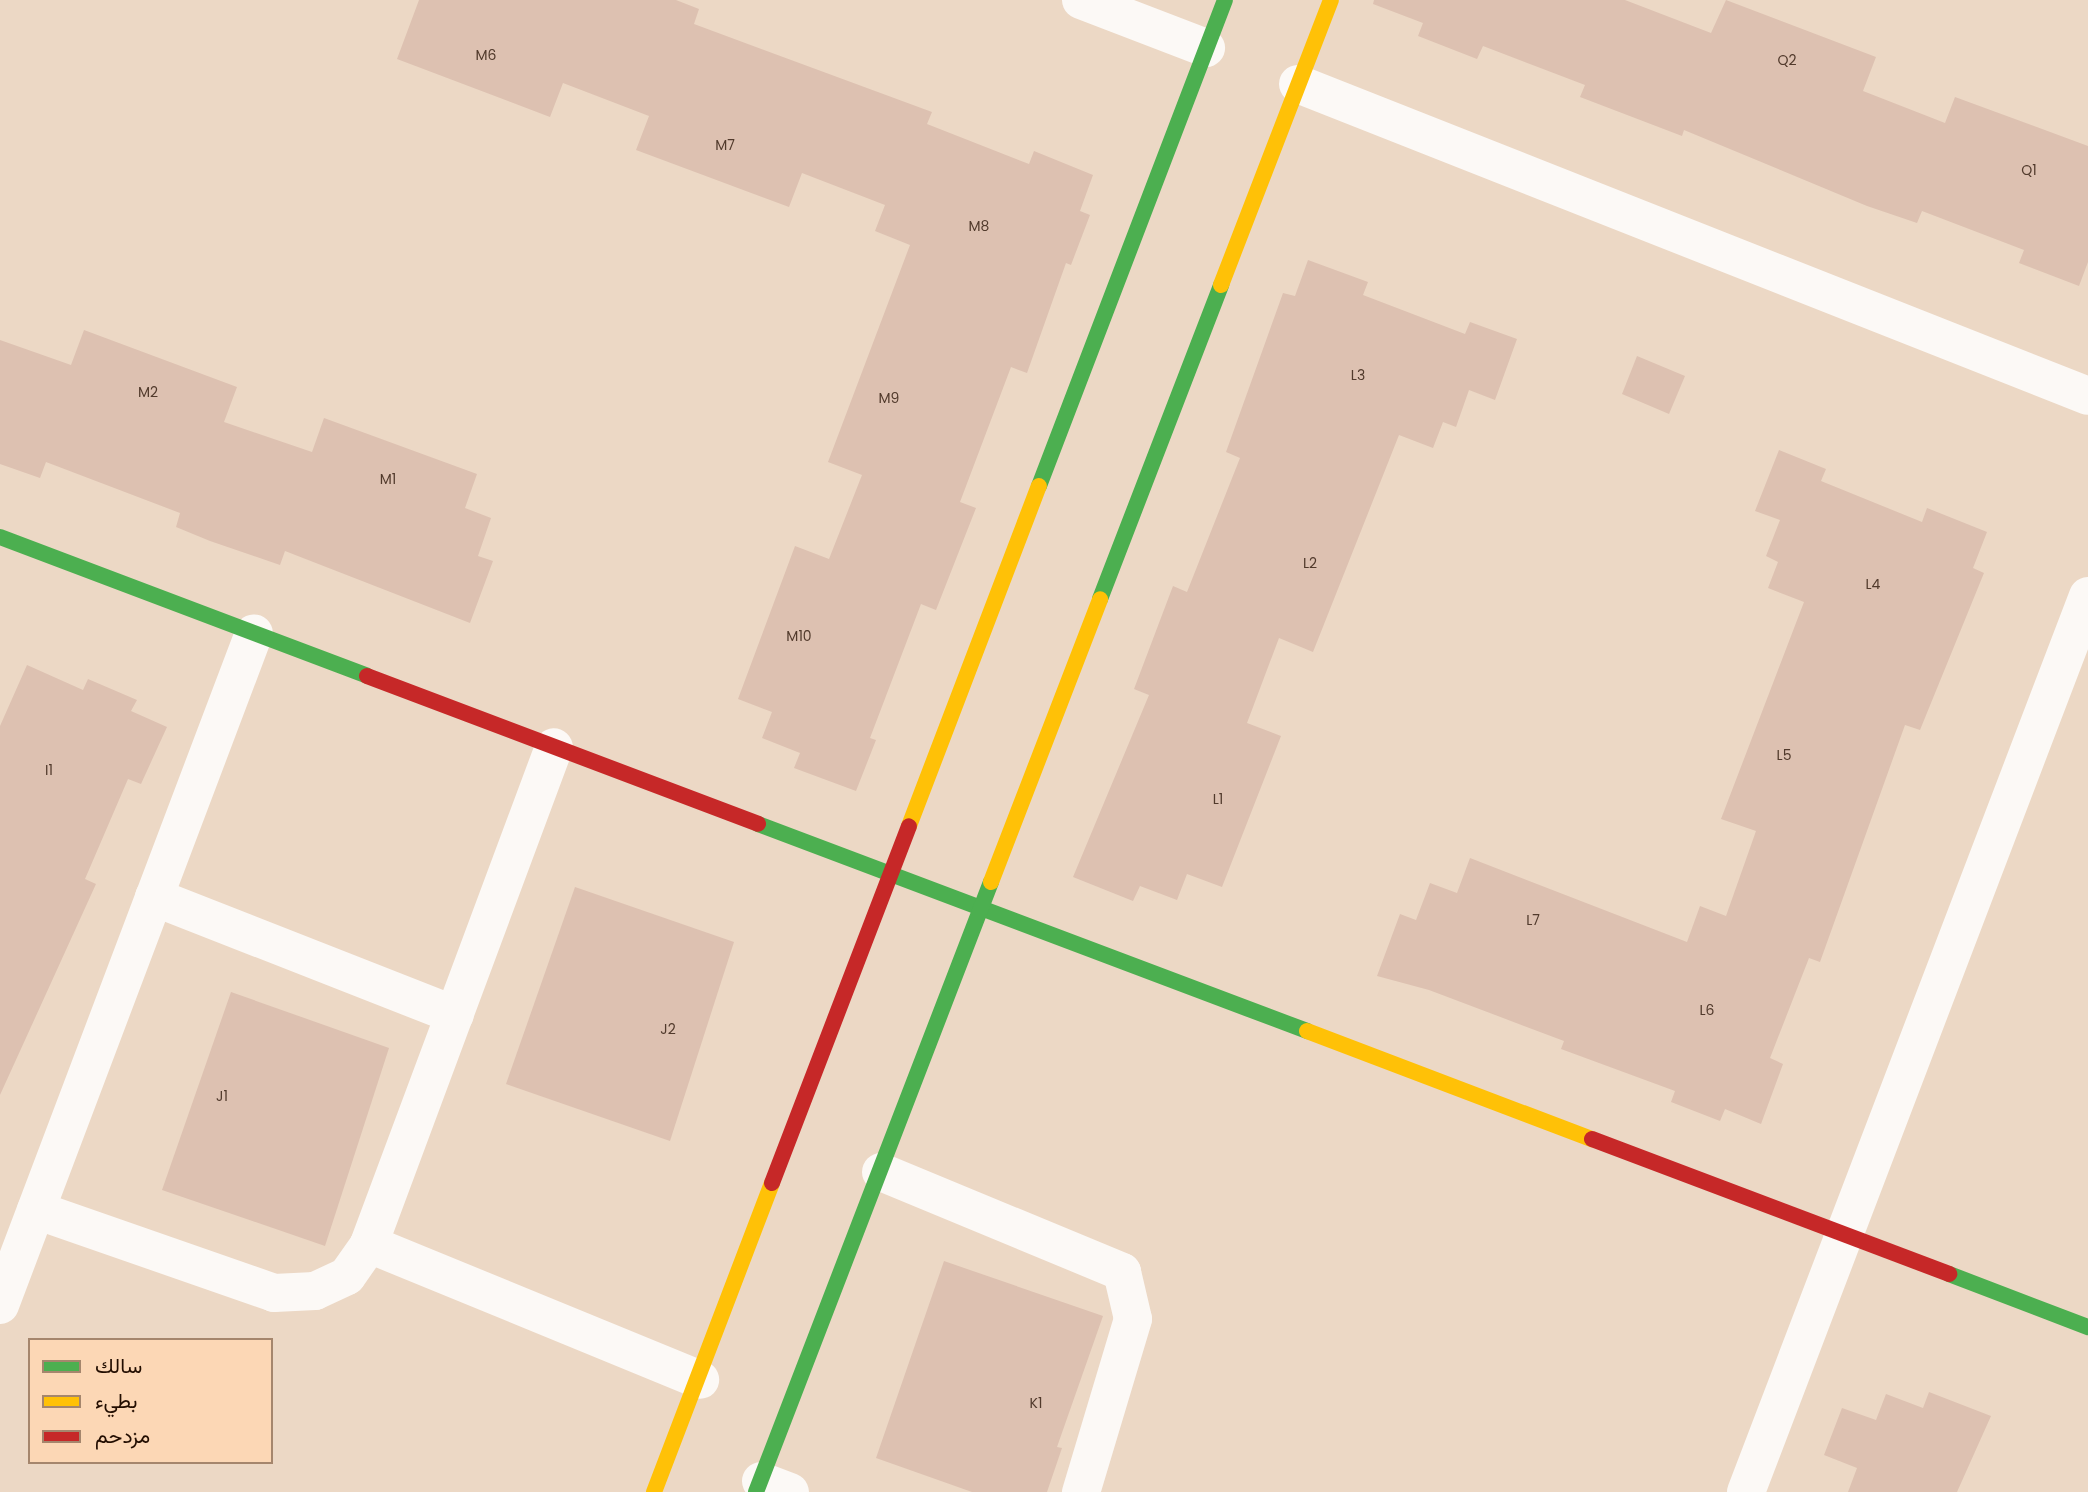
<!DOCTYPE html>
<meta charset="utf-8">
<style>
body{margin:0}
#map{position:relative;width:2088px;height:1492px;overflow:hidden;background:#ecd8c5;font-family:Poppins,Vazirmatn,sans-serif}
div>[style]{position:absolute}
.building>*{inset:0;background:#ddc1b1}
.street>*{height:38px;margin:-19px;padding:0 19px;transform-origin:19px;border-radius:19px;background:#fcf9f6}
.fast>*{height:16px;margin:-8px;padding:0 8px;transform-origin:8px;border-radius:8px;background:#4caf50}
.slow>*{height:16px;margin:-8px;padding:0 8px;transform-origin:8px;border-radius:8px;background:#ffc107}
.jam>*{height:16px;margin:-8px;padding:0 8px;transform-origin:8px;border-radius:8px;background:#c62828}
span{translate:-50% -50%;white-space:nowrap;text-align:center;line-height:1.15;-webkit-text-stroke:6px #fcd7b5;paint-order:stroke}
.number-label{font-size:14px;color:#513a2c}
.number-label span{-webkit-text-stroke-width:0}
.legend{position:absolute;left:28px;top:1338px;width:245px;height:126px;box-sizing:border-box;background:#fcd7b5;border:2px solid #a5866d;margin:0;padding:9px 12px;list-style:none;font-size:21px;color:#220d00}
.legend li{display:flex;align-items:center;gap:14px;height:35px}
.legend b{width:35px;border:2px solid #a5866d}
</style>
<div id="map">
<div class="building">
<div style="clip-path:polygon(419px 0,676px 0,699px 9px,694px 24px,932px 112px,927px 124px,1029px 164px,1034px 151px,1093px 175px,1080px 211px,1090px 215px,1071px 265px,1066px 263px,1027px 373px,1011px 367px,960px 502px,976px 508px,936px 610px,921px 604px,870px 738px,876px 740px,856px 791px,794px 768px,800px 753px,762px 738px,772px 712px,738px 699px,795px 546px,829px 559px,862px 475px,828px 462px,910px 245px,875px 231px,885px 205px,802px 173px,789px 207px,636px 150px,649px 116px,563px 83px,550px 117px,397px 59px)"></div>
<div style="clip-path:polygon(1374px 0,1625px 0,1711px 33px,1726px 0,1876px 57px,1863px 91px,1945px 123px,1955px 97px,2088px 146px,2088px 262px,2079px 286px,2019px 263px,2024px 250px,1922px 211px,1917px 223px,1867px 206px,1684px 130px,1682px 136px,1580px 97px,1585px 85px,1483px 46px,1477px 59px,1418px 36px,1423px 23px,1373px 4px)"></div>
<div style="clip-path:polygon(1308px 260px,1368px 282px,1363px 295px,1465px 334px,1470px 322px,1517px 339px,1495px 400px,1469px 390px,1456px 427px,1443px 422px,1433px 448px,1399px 435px,1313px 652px,1279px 638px,1247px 723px,1281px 736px,1222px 887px,1187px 874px,1177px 900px,1140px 886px,1133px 901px,1073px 877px,1149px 695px,1134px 689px,1173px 586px,1187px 592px,1240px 458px,1226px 452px,1283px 293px,1295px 296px)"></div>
<div style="clip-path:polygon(84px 330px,237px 387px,224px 422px,312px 452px,324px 418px,477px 474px,465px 508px,491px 518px,478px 556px,493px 561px,470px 623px,285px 551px,280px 565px,210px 541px,176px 527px,180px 513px,46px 462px,40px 478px,0 464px,0 340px,71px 365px)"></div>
<div style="clip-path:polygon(1637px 356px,1685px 376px,1669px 414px,1622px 394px)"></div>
<div style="clip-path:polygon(1779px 450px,1826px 469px,1821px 481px,1922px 522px,1927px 508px,1987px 532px,1973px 568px,1984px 573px,1920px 730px,1905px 725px,1820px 962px,1809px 958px,1770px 1058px,1783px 1064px,1761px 1124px,1725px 1109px,1720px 1121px,1671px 1102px,1675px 1091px,1561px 1049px,1564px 1041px,1429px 990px,1377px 976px,1400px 914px,1416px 920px,1430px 883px,1457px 893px,1470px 858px,1687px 942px,1700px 906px,1726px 916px,1756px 831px,1721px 819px,1804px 602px,1768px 588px,1778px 562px,1766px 556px,1780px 520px,1755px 511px)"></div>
<div style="clip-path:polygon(27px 665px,83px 690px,88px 679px,137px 700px,131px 711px,167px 727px,141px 784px,128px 779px,85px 879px,96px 884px,0 1095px,0 726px)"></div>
<div style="clip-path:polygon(575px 887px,734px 942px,670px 1141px,506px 1084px)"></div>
<div style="clip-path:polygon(231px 992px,389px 1048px,325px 1246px,162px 1190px)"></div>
<div style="clip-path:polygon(944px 1261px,1103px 1316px,1057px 1447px,1062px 1448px,1047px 1492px,972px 1492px,876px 1458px)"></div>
<div style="clip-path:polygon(1929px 1392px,1991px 1416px,1957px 1492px,1848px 1492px,1857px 1468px,1824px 1455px,1842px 1408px,1876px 1420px,1886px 1394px,1923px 1408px)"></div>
</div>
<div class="street">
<div style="left:1081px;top:0;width:134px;rotate:21deg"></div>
<div style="left:1298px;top:84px;width:849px;rotate:21.55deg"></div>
<div style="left:154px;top:897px;width:323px;rotate:21.4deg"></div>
<div style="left:881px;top:1172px;width:261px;rotate:22.5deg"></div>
<div style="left:1122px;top:1272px;width:48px;rotate:76.8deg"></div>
<div style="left:1133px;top:1319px;width:181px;rotate:106.7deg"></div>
<div style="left:36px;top:1210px;width:252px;rotate:19.2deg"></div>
<div style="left:274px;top:1293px;width:41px;rotate:-2.8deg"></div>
<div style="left:315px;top:1291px;width:35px;rotate:-25deg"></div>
<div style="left:347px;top:1276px;width:39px;rotate:-55deg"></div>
<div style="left:369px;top:1244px;width:530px;rotate:-69.58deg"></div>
<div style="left:369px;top:1244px;width:358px;rotate:22.3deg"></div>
<div style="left:0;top:1305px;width:718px;rotate:-69.29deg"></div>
<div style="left:761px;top:1481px;width:31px;rotate:21deg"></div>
<div style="left:1746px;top:1492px;width:959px;rotate:-69.11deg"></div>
</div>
<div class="fast">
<div style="left:1039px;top:486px;width:520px;rotate:-69.06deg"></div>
<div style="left:0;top:537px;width:392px;rotate:20.7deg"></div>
<div style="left:1100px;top:599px;width:337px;rotate:-68.9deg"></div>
<div style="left:758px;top:824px;width:587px;rotate:20.66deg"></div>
<div style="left:1949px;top:1274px;width:149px;rotate:20.9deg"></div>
<div style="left:756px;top:1492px;width:654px;rotate:-68.93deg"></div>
</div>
<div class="slow">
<div style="left:1221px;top:285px;width:305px;rotate:-68.9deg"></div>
<div style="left:909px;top:826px;width:364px;rotate:-69.1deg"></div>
<div style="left:991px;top:882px;width:303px;rotate:-68.9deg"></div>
<div style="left:1307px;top:1031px;width:305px;rotate:20.8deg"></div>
<div style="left:654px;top:1492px;width:331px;rotate:-69.1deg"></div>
</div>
<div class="jam">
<div style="left:367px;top:676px;width:418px;rotate:20.7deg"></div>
<div style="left:1592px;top:1139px;width:382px;rotate:20.7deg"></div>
<div style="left:772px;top:1183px;width:382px;rotate:-69deg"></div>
</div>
<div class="number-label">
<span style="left:486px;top:55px">M6</span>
<span style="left:1787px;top:60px">Q2</span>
<span style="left:725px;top:145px">M7</span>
<span style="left:2029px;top:170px">Q1</span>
<span style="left:979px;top:226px">M8</span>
<span style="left:1358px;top:375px">L3</span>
<span style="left:148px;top:392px">M2</span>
<span style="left:889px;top:398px">M9</span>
<span style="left:388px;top:479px">M1</span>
<span style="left:1310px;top:563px">L2</span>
<span style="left:1873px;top:584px">L4</span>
<span style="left:799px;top:636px">M10</span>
<span style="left:1784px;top:755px">L5</span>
<span style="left:49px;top:770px">I1</span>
<span style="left:1218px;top:799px">L1</span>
<span style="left:1533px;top:920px">L7</span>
<span style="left:1707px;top:1010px">L6</span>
<span style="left:668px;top:1029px">J2</span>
<span style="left:222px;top:1096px">J1</span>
<span style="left:1036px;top:1403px">K1</span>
</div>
<ul class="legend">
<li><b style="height:9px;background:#4caf50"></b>سالك</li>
<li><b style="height:9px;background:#ffc107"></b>بطيء</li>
<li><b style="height:9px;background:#c62828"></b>مزدحم</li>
</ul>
</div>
